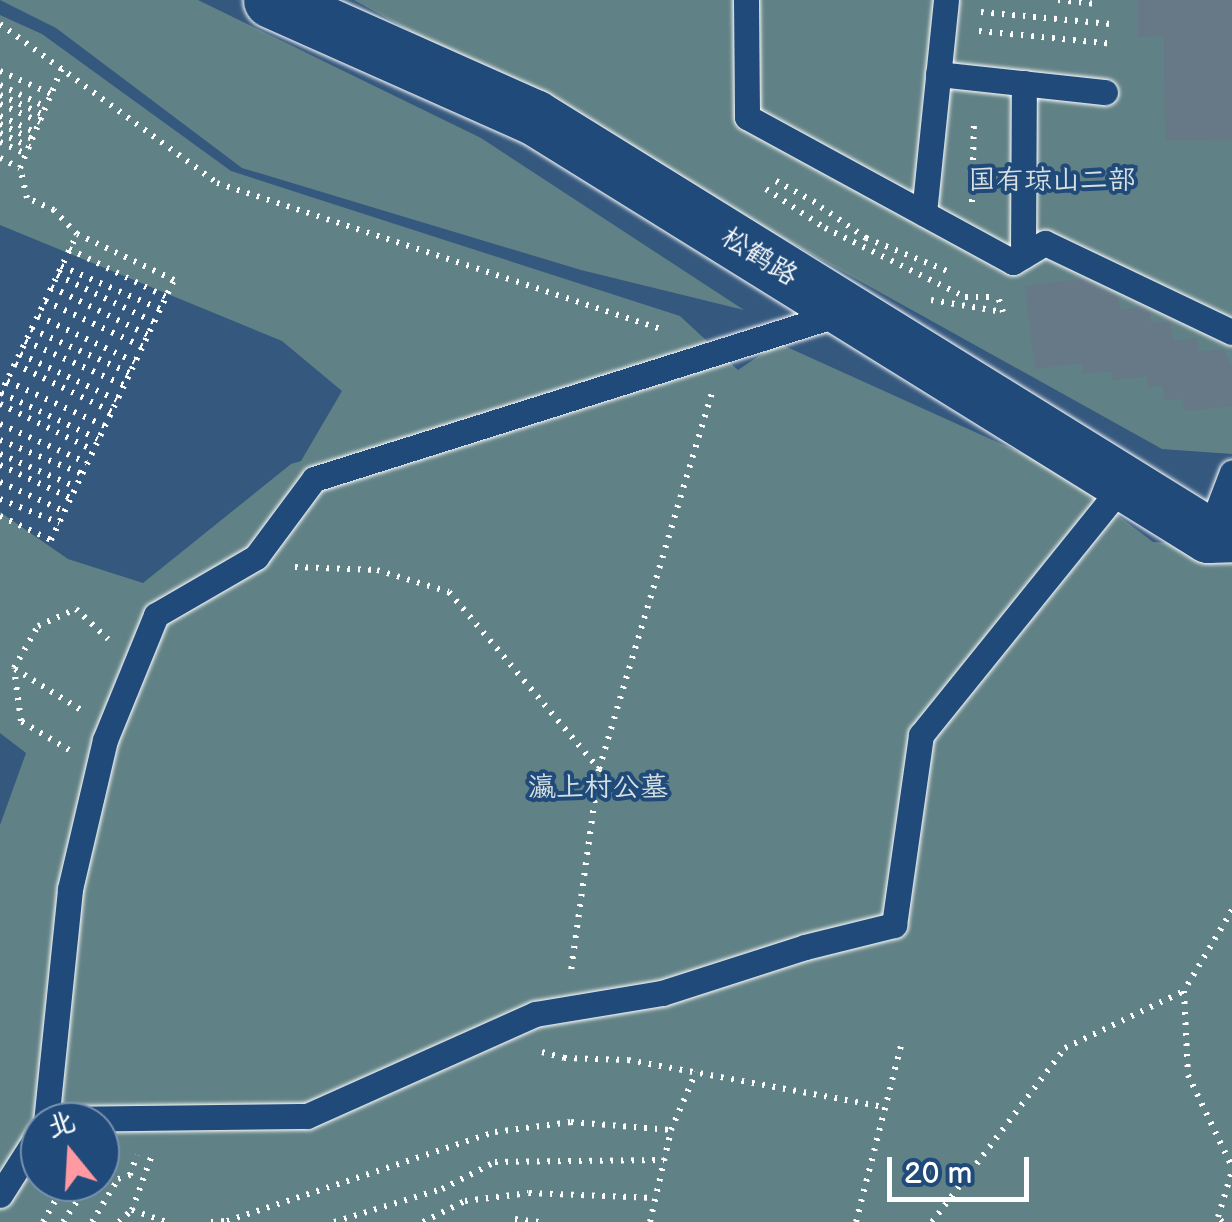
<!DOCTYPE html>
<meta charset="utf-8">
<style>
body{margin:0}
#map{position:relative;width:1232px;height:1222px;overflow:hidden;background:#35587e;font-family:"Balsamiq Sans","LXGW WenKai TC",sans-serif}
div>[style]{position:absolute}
.green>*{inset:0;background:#608185}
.building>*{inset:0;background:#677887}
.path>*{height:6px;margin-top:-3px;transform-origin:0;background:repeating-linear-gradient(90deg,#fff 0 2.5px,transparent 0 10.5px)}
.roads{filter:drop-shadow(0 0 2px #fff) drop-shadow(0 0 2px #fff)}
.lane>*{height:25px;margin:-12.5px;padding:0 12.5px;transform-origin:12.5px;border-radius:12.5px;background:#1f4a7a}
.secondary>*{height:55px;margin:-27.5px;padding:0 27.5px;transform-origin:27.5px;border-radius:27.5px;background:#1f4a7a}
span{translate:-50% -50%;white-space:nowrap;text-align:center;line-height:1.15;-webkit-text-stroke:8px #1f4a7a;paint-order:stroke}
.park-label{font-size:28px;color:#d7e0e0}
.street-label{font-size:28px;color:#fff}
.north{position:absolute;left:20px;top:1102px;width:100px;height:100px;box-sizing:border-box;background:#1f4a7a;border:2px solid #7992af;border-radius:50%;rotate:342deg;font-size:28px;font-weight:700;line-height:40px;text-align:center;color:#fff}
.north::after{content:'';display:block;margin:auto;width:35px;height:45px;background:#ff9aa2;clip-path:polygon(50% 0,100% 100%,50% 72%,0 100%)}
.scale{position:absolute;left:887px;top:1157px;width:142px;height:45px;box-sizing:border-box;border:5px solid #fff;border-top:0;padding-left:12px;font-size:30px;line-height:35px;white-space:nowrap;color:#fff;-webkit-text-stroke:8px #1f4a7a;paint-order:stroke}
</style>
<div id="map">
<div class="green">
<div style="clip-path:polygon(0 0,198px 0,481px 138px,744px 310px,581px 270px,242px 168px,56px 28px)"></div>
<div style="clip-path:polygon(354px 0,1232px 0,1232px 454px,1162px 449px)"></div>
<div style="clip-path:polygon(evenodd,0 15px,42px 34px,231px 171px,680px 316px,738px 370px,778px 343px,1057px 469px,1153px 542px,1232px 546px,1232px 1222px,0 1222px,0 825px,26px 753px,0 733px,0 512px,68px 559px,143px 583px,291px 464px,301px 461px,342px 391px,282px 341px,0 225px,0 15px,40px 1122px,100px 1122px,100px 1182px,40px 1182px,40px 1122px)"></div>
</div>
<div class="building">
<div style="clip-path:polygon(1138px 0,1232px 0,1232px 139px,1165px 140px,1164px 36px,1138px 37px)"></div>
<div style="clip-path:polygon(1083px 279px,1118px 296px,1120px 310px,1142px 307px,1150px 311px,1151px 323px,1170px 321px,1173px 341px,1197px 338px,1199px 352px,1223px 349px,1232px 366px,1232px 406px,1184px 411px,1183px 399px,1165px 401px,1163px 385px,1148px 387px,1147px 376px,1113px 380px,1112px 371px,1083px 374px,1082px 363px,1035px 369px,1025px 286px)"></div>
</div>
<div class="path">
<div style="left:1058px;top:0;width:39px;rotate:6deg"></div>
<div style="left:981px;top:12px;width:130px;rotate:5.3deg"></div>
<div style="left:0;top:24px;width:269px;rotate:36.2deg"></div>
<div style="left:217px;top:183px;width:470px;rotate:18.2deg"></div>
<div style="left:979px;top:31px;width:136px;rotate:5.5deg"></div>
<div style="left:0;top:71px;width:56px;rotate:24.3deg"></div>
<div style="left:0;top:85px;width:51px;rotate:25.6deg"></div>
<div style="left:0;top:95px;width:46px;rotate:24.3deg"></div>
<div style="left:0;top:104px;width:44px;rotate:24.2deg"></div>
<div style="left:0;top:116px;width:38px;rotate:25deg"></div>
<div style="left:0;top:124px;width:35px;rotate:25deg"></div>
<div style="left:0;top:133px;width:33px;rotate:25deg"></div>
<div style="left:0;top:142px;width:29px;rotate:25deg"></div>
<div style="left:0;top:158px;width:22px;rotate:27deg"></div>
<div style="left:20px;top:168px;width:108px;rotate:-67.2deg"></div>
<div style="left:776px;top:181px;width:52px;rotate:28.5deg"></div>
<div style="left:766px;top:189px;width:71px;rotate:33.5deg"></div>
<div style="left:825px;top:228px;width:156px;rotate:26.2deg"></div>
<div style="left:965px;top:297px;width:31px"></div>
<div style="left:972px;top:202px;width:83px;rotate:-88.6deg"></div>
<div style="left:821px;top:207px;width:55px;rotate:34.6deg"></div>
<div style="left:866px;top:238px;width:93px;rotate:22.1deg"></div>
<div style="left:69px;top:249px;width:108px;rotate:26.3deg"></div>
<div style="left:61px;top:266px;width:108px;rotate:23.5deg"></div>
<div style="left:57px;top:275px;width:108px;rotate:25.9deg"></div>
<div style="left:51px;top:287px;width:108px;rotate:26.3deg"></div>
<div style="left:931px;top:300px;width:73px;rotate:9.5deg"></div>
<div style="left:1003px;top:312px;width:20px;rotate:-108deg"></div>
<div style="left:45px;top:301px;width:108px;rotate:25.1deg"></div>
<div style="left:38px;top:316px;width:107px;rotate:25.4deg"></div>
<div style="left:31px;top:329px;width:108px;rotate:24deg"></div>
<div style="left:25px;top:341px;width:108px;rotate:24deg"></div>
<div style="left:20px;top:354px;width:107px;rotate:25.4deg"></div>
<div style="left:15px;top:364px;width:108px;rotate:26.3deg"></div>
<div style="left:7px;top:381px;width:108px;rotate:24.7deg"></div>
<div style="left:1px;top:393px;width:107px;rotate:25.4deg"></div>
<div style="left:0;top:395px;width:178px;rotate:-64.4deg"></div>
<div style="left:0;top:404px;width:104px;rotate:26.3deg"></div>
<div style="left:0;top:424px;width:95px;rotate:24.1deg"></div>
<div style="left:0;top:440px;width:89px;rotate:22.5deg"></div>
<div style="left:0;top:454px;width:83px;rotate:23.5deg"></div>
<div style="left:0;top:465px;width:77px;rotate:25.2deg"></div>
<div style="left:0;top:482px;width:70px;rotate:24.4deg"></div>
<div style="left:0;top:499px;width:64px;rotate:22.1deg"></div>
<div style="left:0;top:516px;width:56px;rotate:25.2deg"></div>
<div style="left:51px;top:540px;width:288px;rotate:-64.7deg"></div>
<div style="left:174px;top:280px;width:107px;rotate:-154.6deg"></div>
<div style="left:77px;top:234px;width:33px;rotate:-134deg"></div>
<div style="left:54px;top:210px;width:30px;rotate:-156deg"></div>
<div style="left:27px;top:198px;width:31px;rotate:-103deg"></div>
<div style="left:295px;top:567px;width:82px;rotate:2.1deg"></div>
<div style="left:377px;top:570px;width:75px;rotate:17deg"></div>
<div style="left:449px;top:592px;width:232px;rotate:49.7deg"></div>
<div style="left:599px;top:769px;width:204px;rotate:97.9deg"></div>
<div style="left:15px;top:669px;width:78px;rotate:31.8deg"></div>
<div style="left:69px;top:750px;width:56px;rotate:-148.9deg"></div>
<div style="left:21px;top:721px;width:53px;rotate:-97.5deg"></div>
<div style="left:14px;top:668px;width:48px;rotate:-60.3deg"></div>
<div style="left:38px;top:626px;width:42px;rotate:-24.1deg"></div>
<div style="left:76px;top:609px;width:44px;rotate:43.2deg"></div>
<div style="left:599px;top:769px;width:394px;rotate:-73.3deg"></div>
<div style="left:1232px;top:910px;width:94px;rotate:120.7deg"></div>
<div style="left:1184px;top:991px;width:84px;rotate:87.3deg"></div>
<div style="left:1188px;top:1075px;width:102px;rotate:64.4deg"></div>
<div style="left:542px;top:1052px;width:23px;rotate:15deg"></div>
<div style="left:564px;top:1058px;width:64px;rotate:1.8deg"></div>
<div style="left:628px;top:1060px;width:261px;rotate:10.4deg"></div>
<div style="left:100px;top:1168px;width:15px;rotate:-53deg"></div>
<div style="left:132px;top:1210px;width:37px;rotate:19deg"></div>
<div style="left:515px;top:1219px;width:24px;rotate:7deg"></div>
<div style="left:43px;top:1222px;width:32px;rotate:-60deg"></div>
<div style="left:59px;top:1194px;width:11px;rotate:-124deg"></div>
<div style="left:63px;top:1222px;width:48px;rotate:-56deg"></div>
<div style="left:92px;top:1222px;width:50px;rotate:-58.8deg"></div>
<div style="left:118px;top:1179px;width:13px;rotate:-18deg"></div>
<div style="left:130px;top:1175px;width:21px;rotate:-71deg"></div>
<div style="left:119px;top:1222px;width:18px;rotate:-43deg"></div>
<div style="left:132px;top:1210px;width:62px;rotate:-70.1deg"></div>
<div style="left:211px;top:1222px;width:16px;rotate:-4deg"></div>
<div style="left:227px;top:1221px;width:282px;rotate:-18.4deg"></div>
<div style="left:495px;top:1132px;width:77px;rotate:-7.5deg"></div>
<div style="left:571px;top:1122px;width:100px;rotate:4.6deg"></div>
<div style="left:334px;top:1222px;width:113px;rotate:-17deg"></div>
<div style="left:442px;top:1189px;width:59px;rotate:-27deg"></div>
<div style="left:495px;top:1162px;width:169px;rotate:-0.7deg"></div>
<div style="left:423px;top:1222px;width:47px;rotate:-26.6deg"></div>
<div style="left:465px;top:1201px;width:64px;rotate:-7.1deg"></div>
<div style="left:529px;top:1193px;width:126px;rotate:2.3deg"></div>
<div style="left:650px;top:1222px;width:94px;rotate:-77.1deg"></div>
<div style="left:671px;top:1130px;width:63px;rotate:-66.7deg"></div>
<div style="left:856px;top:1222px;width:186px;rotate:-75.7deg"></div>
<div style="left:932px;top:1222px;width:219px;rotate:-52.6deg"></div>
<div style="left:1065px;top:1048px;width:132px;rotate:-25.6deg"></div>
<div style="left:1222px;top:1222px;width:6px;rotate:-129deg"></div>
<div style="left:1218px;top:1217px;width:48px;rotate:-73.1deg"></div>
</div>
<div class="roads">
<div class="lane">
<div style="left:746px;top:0;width:117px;rotate:89.5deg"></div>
<div style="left:747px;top:117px;width:303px;rotate:28.6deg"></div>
<div style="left:1013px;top:262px;width:37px;rotate:-31deg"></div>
<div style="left:1045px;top:243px;width:207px;rotate:25.5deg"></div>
<div style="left:938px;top:74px;width:168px;rotate:6.2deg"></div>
<div style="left:924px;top:213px;width:214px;rotate:-84.1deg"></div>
<div style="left:1023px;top:256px;width:173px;rotate:-89.7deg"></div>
<div style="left:1208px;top:535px;width:67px;rotate:-69.1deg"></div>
<div style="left:49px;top:1119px;width:258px;rotate:-0.7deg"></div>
<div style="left:307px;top:1116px;width:250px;rotate:-24.1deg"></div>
<div style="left:535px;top:1014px;width:129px;rotate:-9.4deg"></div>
<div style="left:662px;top:993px;width:150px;rotate:-17.8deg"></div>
<div style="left:805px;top:947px;width:92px;rotate:-13.9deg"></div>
<div style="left:894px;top:925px;width:192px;rotate:-81.9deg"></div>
<div style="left:921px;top:735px;width:324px;rotate:-51.1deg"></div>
<div style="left:46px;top:1122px;width:234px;rotate:-84.1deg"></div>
<div style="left:70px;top:889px;width:153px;rotate:-76.8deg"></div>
<div style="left:105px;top:740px;width:135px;rotate:-67.8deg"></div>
<div style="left:156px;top:615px;width:116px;rotate:-30.1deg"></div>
<div style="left:256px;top:557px;width:97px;rotate:-53.4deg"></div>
<div style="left:314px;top:479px;width:553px;rotate:-17.45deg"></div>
<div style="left:0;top:1195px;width:75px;rotate:-57.6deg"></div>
</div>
<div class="secondary">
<div style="left:271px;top:0;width:288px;rotate:24deg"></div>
<div style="left:534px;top:117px;width:793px;rotate:31.81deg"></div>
<div style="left:1208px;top:535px;width:24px;rotate:-2deg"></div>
</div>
</div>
<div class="park-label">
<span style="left:1052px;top:181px">国有琼山二部</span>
<span style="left:598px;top:788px">瀛上村公墓</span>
</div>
<div class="street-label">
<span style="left:759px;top:257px;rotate:32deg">松鹤路</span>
</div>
<div class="north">北</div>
<div class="scale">20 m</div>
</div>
